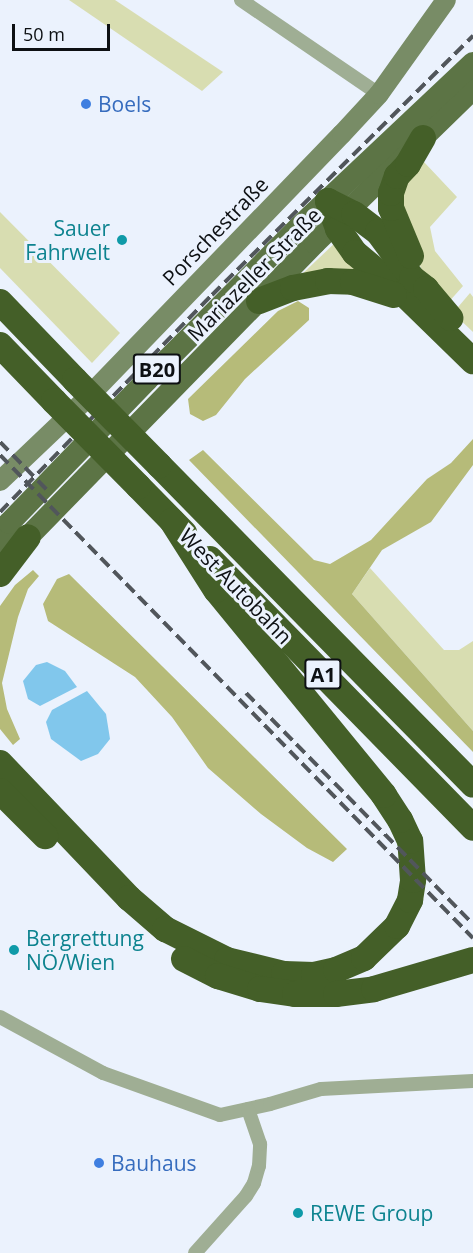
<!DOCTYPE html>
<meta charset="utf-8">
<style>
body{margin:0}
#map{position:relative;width:473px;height:1253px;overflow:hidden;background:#ebf2fd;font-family:"Open Sans",sans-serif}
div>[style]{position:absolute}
.green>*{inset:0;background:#d8ddb1}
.forest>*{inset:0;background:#b6bb79}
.water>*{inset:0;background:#81c7ec}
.street>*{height:14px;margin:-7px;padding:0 7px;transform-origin:7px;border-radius:7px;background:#9fae94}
.secondary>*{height:20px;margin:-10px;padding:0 10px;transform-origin:10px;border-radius:10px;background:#788c66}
.primary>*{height:22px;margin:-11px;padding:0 11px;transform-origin:11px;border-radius:11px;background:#5c7445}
.highway>*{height:26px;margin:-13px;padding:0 13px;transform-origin:13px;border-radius:13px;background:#445f28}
.rail>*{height:4px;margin-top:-2px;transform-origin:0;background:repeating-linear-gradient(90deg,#51565b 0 12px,transparent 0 18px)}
.highway-bridge>*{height:26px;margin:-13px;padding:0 13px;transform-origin:13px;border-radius:13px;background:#445f28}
.dots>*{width:16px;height:16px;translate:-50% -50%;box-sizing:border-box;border:3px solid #ebf2fd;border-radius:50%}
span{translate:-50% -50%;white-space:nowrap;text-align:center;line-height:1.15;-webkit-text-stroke:6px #ebf2fd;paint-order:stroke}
.shield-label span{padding:2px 4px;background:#ebf2fd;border:2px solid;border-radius:4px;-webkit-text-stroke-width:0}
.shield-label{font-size:20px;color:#0d1013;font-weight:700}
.shop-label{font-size:21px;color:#366cbe}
.left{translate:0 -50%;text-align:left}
.culture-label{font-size:21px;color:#0d838f}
.right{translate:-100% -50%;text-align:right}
.street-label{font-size:21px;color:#0d1013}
.scale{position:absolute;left:12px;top:24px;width:98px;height:27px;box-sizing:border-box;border:3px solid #0d1013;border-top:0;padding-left:8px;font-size:18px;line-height:21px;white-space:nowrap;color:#0d1013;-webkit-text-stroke:4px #ebf2fd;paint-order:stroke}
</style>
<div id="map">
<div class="green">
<div style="clip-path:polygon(69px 0,115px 0,223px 72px,202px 91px)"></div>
<div style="clip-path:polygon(424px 162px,457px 197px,430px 227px,435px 251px,463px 286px,447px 304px,423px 272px,405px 235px,400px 200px,404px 182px)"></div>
<div style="clip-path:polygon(0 212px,120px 333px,92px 363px,0 268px)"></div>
<div style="clip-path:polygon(338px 240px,386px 286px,298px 278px)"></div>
<div style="clip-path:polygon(470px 293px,473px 297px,473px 332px,453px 313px)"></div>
<div style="clip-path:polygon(370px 568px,444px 650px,459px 650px,473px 641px,473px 731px,352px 594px)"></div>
</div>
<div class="forest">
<div style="clip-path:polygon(298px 301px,309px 308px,309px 320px,245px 379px,216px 415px,203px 421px,190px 414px,188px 399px,278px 311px)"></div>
<div style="clip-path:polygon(473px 439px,473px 465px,431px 522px,382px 550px,352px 594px,473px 731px,473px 752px,189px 460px,203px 450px,314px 560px,330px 564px,371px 540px,427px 479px,451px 463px)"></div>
<div style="clip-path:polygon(33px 570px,39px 576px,28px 589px,18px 617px,2px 683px,7px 709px,20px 739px,13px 745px,0 729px,0 606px,15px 585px)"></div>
<div style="clip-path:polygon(69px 574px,347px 849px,333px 862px,307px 848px,261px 814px,208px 768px,172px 717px,135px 677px,48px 621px,43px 604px,57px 579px)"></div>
</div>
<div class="water">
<div style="clip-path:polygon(47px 662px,65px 671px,77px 687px,40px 706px,28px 699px,23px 681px,36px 665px)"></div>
<div style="clip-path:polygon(87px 691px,106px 714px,110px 739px,98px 754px,81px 761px,51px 739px,46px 722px,52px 710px)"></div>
</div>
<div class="street">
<div style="left:241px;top:0;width:167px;rotate:34.3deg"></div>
<div style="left:0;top:1017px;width:117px;rotate:28.5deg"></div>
<div style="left:103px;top:1073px;width:124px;rotate:19.7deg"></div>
<div style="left:220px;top:1115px;width:51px;rotate:-12.4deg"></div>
<div style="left:270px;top:1104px;width:53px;rotate:-16.4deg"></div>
<div style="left:321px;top:1089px;width:152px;rotate:-3deg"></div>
<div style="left:195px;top:1253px;width:76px;rotate:-48.2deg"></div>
<div style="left:246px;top:1196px;width:15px;rotate:-58deg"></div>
<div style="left:254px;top:1183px;width:18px;rotate:-74deg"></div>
<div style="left:259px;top:1166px;width:22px;rotate:-87deg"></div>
<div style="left:260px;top:1144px;width:37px;rotate:-109deg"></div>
</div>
<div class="secondary">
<div style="left:0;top:481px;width:119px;rotate:-43.6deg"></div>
<div style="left:86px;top:399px;width:368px;rotate:-46deg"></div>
<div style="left:342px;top:134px;width:54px;rotate:-47.2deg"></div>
<div style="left:379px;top:94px;width:115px;rotate:-54.5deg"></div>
</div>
<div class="primary">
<div style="left:12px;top:543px;width:17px;rotate:-21deg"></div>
<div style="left:28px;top:537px;width:411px;rotate:-45.7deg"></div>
<div style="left:315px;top:243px;width:221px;rotate:-44.3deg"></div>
<div style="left:0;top:548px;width:27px;rotate:-70deg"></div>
<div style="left:9px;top:523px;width:199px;rotate:-46deg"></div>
<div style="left:147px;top:380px;width:216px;rotate:-45.2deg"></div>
<div style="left:299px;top:227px;width:239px;rotate:-43.3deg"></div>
</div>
<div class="highway">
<div style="left:328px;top:201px;width:30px;rotate:70deg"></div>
<div style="left:338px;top:229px;width:29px;rotate:55deg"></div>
<div style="left:355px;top:253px;width:62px;rotate:39.8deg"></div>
<div style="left:403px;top:293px;width:98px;rotate:44.2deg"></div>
<div style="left:328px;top:201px;width:29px;rotate:27deg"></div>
<div style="left:354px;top:214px;width:30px;rotate:37deg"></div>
<div style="left:378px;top:232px;width:57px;rotate:53.5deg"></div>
<div style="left:412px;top:278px;width:18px;rotate:38deg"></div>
<div style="left:426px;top:289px;width:38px;rotate:50deg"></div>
<div style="left:411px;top:256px;width:52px;rotate:-112.6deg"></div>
<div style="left:391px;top:208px;width:15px;rotate:-90deg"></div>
<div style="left:391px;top:193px;width:18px;rotate:-71deg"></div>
<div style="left:397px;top:176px;width:16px;rotate:-47deg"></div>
<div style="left:408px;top:164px;width:30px;rotate:-60deg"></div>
<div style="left:259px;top:301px;width:36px;rotate:-21deg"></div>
<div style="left:293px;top:288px;width:36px;rotate:-11deg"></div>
<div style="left:328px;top:281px;width:25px;rotate:2deg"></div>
<div style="left:353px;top:282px;width:43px;rotate:17.6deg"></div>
<div style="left:0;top:302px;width:108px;rotate:46.1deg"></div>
<div style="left:0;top:345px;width:78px;rotate:46deg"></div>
<div style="left:159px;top:465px;width:448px;rotate:45.5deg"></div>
<div style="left:138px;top:486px;width:66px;rotate:45.6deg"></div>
<div style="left:210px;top:559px;width:376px;rotate:45.6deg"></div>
<div style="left:0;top:574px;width:46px;rotate:-52.9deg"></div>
<div style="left:0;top:763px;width:187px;rotate:46.3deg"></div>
<div style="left:129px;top:898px;width:48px;rotate:40.7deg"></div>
<div style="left:165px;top:929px;width:69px;rotate:26.6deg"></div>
<div style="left:227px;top:960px;width:59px;rotate:13.8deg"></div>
<div style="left:284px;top:974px;width:30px;rotate:2deg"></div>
<div style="left:314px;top:975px;width:23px;rotate:-13deg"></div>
<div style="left:336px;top:970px;width:30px;rotate:-23deg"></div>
<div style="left:364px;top:958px;width:46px;rotate:-44.1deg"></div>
<div style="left:397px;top:926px;width:29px;rotate:-63deg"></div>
<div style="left:410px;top:900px;width:20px;rotate:-81deg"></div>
<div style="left:413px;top:880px;width:39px;rotate:-94deg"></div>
<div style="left:410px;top:841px;width:23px;rotate:-115deg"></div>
<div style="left:400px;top:820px;width:30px;rotate:-123deg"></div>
<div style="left:384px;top:795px;width:265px;rotate:-129.3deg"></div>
<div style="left:216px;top:590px;width:82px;rotate:-122.5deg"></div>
<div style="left:0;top:791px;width:64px;rotate:45deg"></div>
<div style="left:184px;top:959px;width:38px;rotate:27deg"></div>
<div style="left:218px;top:976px;width:44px;rotate:17.2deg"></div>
<div style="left:260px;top:989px;width:35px;rotate:8deg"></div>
<div style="left:295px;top:994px;width:41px"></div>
<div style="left:336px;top:994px;width:38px;rotate:-7deg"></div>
<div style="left:374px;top:989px;width:103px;rotate:-16.3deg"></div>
</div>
<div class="rail">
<div style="left:0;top:442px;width:70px;rotate:45.6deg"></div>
<div style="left:0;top:455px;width:676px;rotate:45.6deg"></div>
<div style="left:0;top:512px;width:303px;rotate:-45.7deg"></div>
<div style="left:212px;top:295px;width:368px;rotate:-44.8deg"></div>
<div style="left:246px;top:693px;width:324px;rotate:45.5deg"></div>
</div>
<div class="highway-bridge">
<div style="left:75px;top:380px;width:120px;rotate:45.3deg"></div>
<div style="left:54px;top:401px;width:120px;rotate:45.3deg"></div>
</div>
<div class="dots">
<div style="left:86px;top:104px;background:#3f7fe0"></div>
<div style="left:122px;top:240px;background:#0f9aa8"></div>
<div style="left:14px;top:950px;background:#0f9aa8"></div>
<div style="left:99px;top:1163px;background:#3f7fe0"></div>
<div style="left:298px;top:1213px;background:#0f9aa8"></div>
</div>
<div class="shield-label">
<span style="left:157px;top:369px">B20</span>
<span style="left:323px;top:674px">A1</span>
</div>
<div class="shop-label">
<span class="left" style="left:98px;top:104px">Boels</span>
<span class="left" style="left:111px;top:1163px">Bauhaus</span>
</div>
<div class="culture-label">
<span class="right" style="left:110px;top:240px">Sauer<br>Fahrwelt</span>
<span class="left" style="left:26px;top:950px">Bergrettung<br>NÖ/Wien</span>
<span class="left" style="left:310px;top:1213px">REWE Group</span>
</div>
<div class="street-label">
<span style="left:215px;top:231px;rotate:-46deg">Porschestraße</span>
<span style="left:254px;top:274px;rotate:-45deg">Mariazeller Straße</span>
<span style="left:236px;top:586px;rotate:46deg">West Autobahn</span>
</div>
<div class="scale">50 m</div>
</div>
